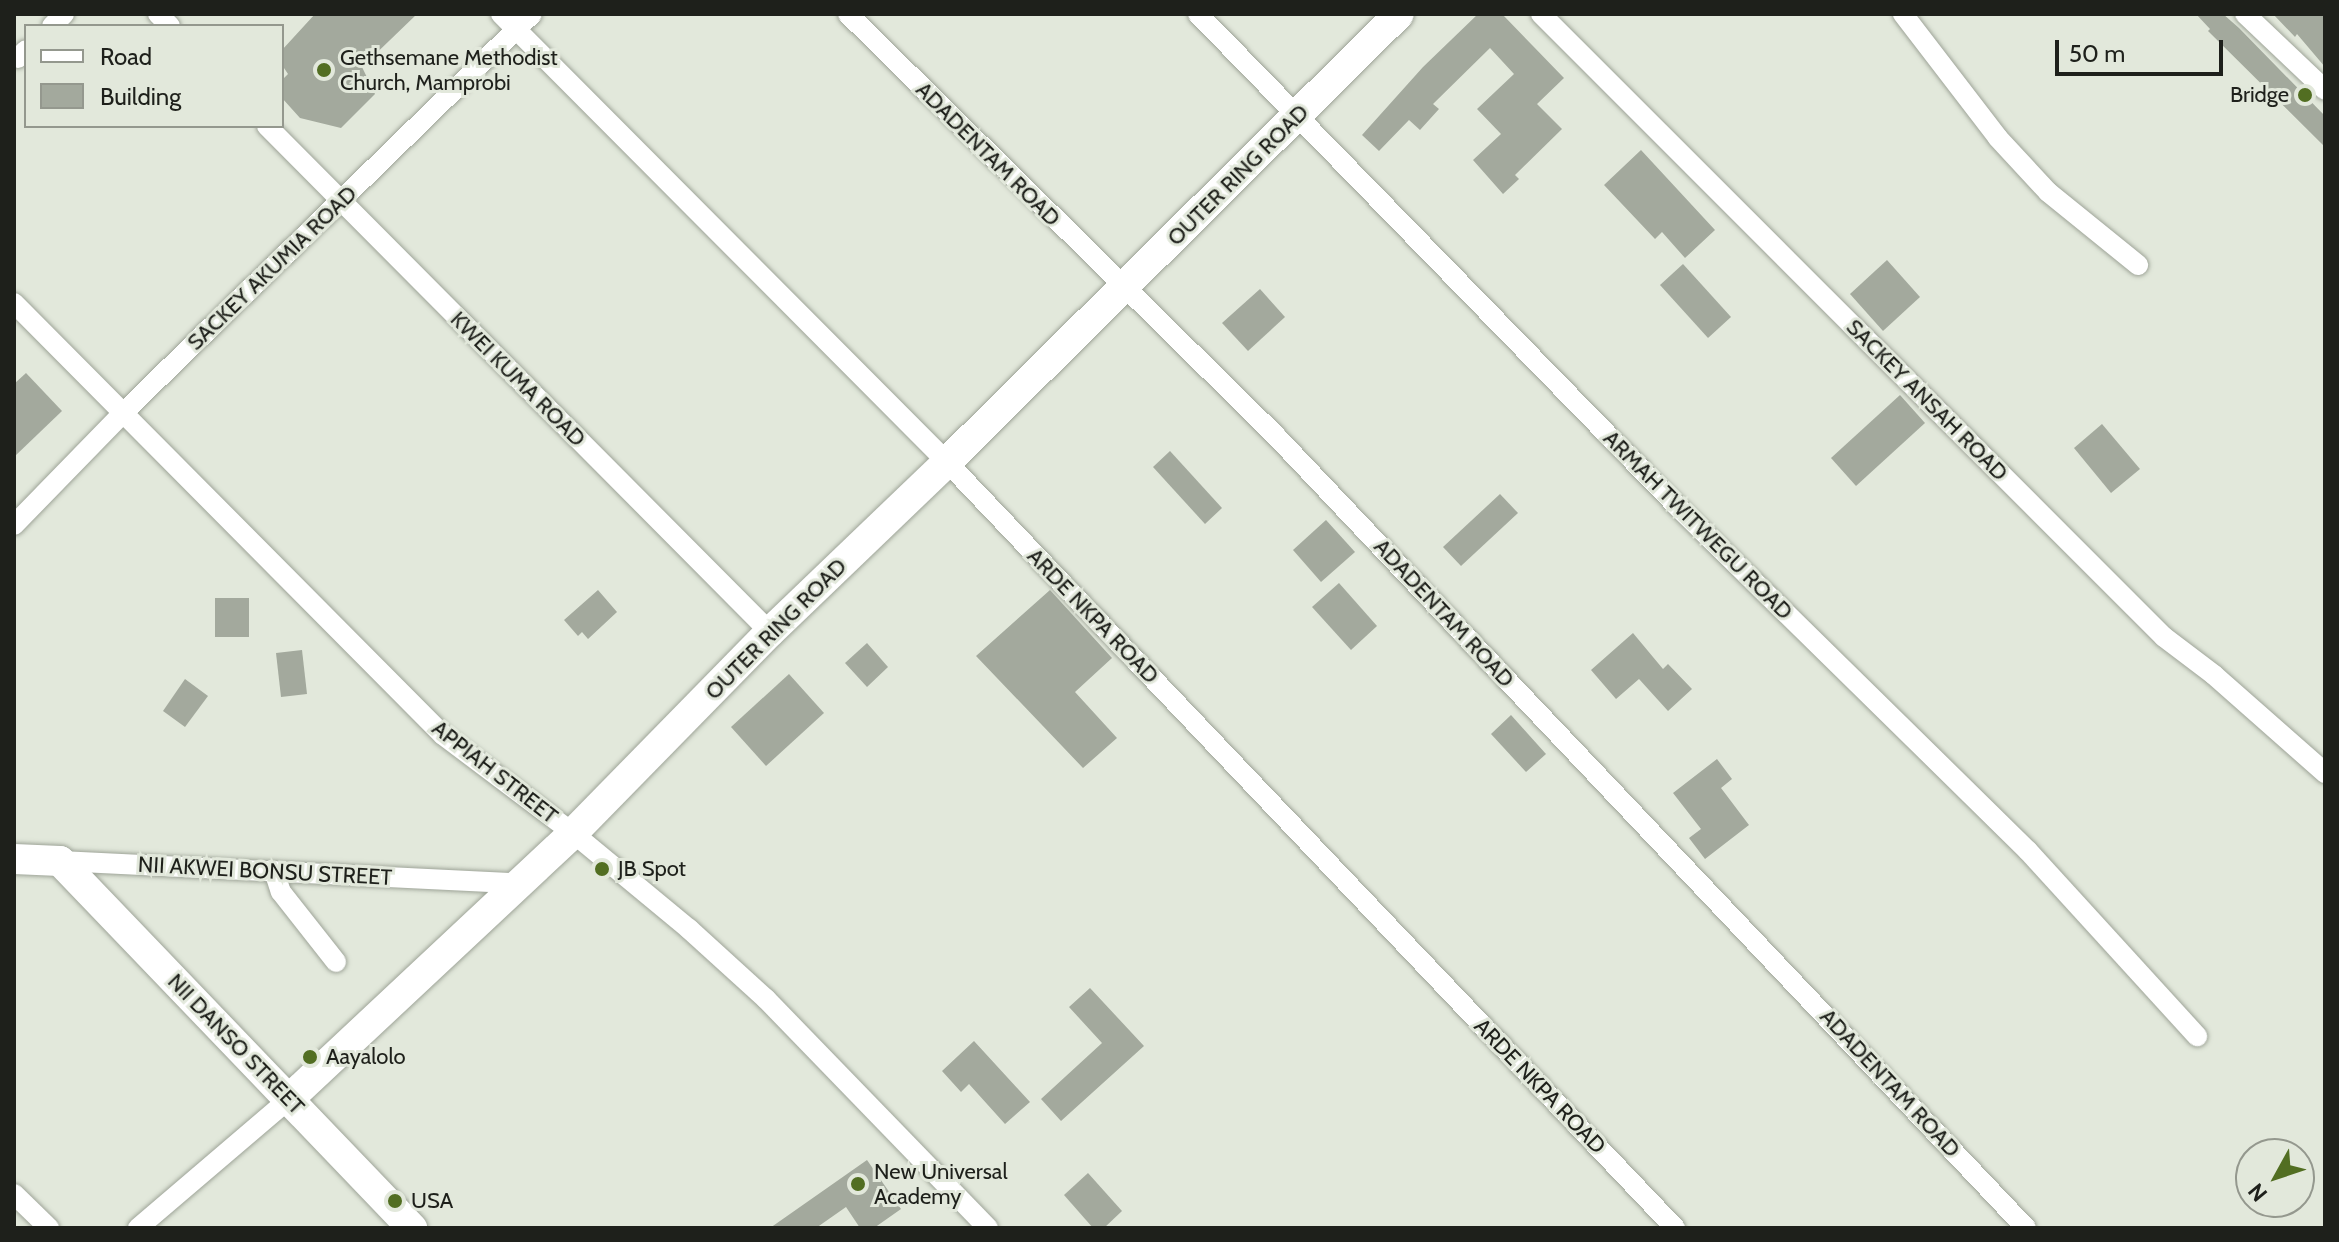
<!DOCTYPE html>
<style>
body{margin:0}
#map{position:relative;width:2339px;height:1242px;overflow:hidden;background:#e2e8db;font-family:Cabin,sans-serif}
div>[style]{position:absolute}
.building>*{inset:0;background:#a3a99d}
.roads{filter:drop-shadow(0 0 2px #9ea498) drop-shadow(0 0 2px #9ea498)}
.street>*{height:20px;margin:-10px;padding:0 10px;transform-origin:10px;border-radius:10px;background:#fff}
.secondary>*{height:30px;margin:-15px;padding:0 15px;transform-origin:15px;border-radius:15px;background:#fff}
.dots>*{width:22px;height:22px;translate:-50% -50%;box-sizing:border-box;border:4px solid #e2e8db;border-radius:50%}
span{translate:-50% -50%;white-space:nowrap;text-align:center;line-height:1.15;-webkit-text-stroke:6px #e2e8db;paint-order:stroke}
.poi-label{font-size:22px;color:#1e201b}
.left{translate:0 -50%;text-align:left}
.right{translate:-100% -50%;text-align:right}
.street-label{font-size:22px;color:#1e201b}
.frame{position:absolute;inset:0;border:16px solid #1e201b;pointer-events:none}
.legend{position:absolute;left:24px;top:24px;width:260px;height:104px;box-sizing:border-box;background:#e2e8db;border:2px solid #94988e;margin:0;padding:10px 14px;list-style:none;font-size:24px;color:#1e201b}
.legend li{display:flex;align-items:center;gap:16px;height:40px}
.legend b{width:40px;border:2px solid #94988e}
.north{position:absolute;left:2235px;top:1138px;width:80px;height:80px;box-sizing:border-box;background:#e2e8db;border:2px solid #94988e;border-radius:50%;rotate:230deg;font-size:22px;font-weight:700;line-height:32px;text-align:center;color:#1e201b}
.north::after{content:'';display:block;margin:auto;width:28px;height:36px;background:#526e22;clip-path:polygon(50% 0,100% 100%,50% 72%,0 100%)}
.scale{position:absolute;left:2055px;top:40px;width:168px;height:36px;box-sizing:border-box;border:4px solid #1e201b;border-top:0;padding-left:10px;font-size:24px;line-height:28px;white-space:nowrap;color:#1e201b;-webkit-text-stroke:6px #e2e8db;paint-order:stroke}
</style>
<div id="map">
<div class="building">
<div style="clip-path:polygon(315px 14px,417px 14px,362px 67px,375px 94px,341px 128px,300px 118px,282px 98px,282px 80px,288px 74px,282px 65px,282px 50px)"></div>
<div style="clip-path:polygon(1478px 14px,1502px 14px,1564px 78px,1537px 104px,1562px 129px,1515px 175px,1519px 179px,1503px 194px,1473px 160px,1501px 134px,1477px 109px,1514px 74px,1490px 48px,1433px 104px,1439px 109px,1420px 130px,1409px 120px,1379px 151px,1362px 135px,1423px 67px)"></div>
<div style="clip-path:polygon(2196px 14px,2223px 14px,2239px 28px,2325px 116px,2325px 147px,2208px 31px,2210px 29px)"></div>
<div style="clip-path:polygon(2273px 14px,2325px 14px,2325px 67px,2297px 34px,2295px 37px)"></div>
<div style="clip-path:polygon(1641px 150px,1715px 230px,1685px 258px,1662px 232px,1655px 239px,1604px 185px)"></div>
<div style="clip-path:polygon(1887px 260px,1920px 297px,1883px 331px,1850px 294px)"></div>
<div style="clip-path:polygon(1683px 264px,1731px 317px,1708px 338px,1660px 285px)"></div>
<div style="clip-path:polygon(1260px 289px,1285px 317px,1248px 351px,1222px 323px)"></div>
<div style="clip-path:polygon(26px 373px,62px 411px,14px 457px,14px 384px)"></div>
<div style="clip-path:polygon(1900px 395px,1925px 423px,1856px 486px,1831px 458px)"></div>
<div style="clip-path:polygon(2102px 424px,2140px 469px,2111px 493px,2074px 448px)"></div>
<div style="clip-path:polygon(1170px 451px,1222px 508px,1205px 524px,1153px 467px)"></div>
<div style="clip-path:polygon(1500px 494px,1518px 513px,1461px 566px,1443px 547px)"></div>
<div style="clip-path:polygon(1326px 520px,1355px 552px,1321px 582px,1293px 550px)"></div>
<div style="clip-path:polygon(1339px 583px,1377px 626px,1351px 650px,1312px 607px)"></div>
<div style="clip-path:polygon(598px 590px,617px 612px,588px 639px,582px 632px,578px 636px,564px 620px)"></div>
<div style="clip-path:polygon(1050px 590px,1112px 658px,1075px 692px,1117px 738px,1083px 768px,976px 656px)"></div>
<div style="clip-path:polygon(215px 598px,249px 598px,249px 637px,215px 637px)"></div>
<div style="clip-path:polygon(1633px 633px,1663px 669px,1668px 664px,1692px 689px,1668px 711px,1639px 679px,1616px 699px,1591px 670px)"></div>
<div style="clip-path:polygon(867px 643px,888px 667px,867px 687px,845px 663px)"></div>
<div style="clip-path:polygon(302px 650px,307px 694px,281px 697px,276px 653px)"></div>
<div style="clip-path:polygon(789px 674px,824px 713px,766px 766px,731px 727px)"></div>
<div style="clip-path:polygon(185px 679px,208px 696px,185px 727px,163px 711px)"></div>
<div style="clip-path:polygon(1511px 715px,1546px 754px,1526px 772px,1491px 734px)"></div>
<div style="clip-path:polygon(1717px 759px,1732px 779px,1721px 788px,1749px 825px,1705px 859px,1689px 838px,1701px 829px,1673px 793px)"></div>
<div style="clip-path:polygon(1090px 988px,1144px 1046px,1061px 1121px,1041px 1099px,1102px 1043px,1069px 1007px)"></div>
<div style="clip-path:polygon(974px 1041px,1030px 1102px,1005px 1124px,969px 1084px,961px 1092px,942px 1071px)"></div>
<div style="clip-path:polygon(867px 1160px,901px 1209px,874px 1228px,860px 1228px,846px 1207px,816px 1228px,770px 1228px)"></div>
<div style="clip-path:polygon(1088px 1173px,1122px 1211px,1104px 1228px,1093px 1228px,1064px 1195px)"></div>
</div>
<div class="roads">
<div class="street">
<div style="left:158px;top:14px;width:17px;rotate:45deg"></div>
<div style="left:501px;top:14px;width:632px;rotate:45.13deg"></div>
<div style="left:947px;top:462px;width:1057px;rotate:46.46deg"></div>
<div style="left:848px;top:14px;width:600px;rotate:44.59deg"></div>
<div style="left:1275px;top:435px;width:1092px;rotate:46.56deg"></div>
<div style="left:1198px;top:14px;width:681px;rotate:45.77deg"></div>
<div style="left:1673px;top:502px;width:498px;rotate:44.5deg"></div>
<div style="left:2028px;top:851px;width:251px;rotate:47.6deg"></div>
<div style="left:1541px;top:14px;width:881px;rotate:45deg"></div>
<div style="left:2164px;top:637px;width:63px;rotate:37.2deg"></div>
<div style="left:2214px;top:675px;width:148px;rotate:41.4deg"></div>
<div style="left:1903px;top:14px;width:156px;rotate:52.5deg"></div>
<div style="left:1998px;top:138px;width:74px;rotate:47.2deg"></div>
<div style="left:2048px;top:192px;width:116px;rotate:39deg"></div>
<div style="left:2245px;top:14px;width:110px;rotate:43.5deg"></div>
<div style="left:52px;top:26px;width:17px;rotate:-45deg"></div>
<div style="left:18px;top:58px;width:11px;rotate:-45deg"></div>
<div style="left:267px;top:126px;width:713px;rotate:45.17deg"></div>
<div style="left:14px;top:303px;width:609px;rotate:45.2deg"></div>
<div style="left:443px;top:735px;width:163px;rotate:37deg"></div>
<div style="left:573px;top:833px;width:151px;rotate:39.6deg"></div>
<div style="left:689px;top:929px;width:104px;rotate:42.3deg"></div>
<div style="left:766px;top:999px;width:319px;rotate:45.9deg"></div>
<div style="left:14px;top:525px;width:156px;rotate:-45.8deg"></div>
<div style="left:123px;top:413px;width:571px;rotate:-44.29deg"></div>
<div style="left:60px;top:861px;width:456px;rotate:2.8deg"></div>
<div style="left:274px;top:871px;width:22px;rotate:72deg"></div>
<div style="left:281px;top:892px;width:89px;rotate:51.8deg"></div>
<div style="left:14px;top:1194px;width:49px;rotate:44.2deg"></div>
<div style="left:138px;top:1228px;width:199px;rotate:-40.5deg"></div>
</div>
<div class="secondary">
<div style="left:14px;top:859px;width:46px;rotate:2.5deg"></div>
<div style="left:60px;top:861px;width:509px;rotate:46.2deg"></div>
<div style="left:289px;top:1099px;width:389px;rotate:-43.1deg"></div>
<div style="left:573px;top:833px;width:281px;rotate:-45.6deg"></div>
<div style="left:770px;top:632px;width:245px;rotate:-43.8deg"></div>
<div style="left:947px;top:462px;width:636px;rotate:-44.75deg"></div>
</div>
</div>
<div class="dots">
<div style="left:324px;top:70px;background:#526e22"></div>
<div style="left:2305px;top:95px;background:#526e22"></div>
<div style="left:602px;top:869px;background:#526e22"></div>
<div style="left:310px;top:1057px;background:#526e22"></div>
<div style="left:858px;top:1184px;background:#526e22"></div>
<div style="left:395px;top:1201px;background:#526e22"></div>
</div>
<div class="poi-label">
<span class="left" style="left:340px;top:70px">Gethsemane Methodist<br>Church, Mamprobi</span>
<span class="right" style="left:2289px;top:95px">Bridge</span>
<span class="left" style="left:618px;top:869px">JB Spot</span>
<span class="left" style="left:326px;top:1057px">Aayalolo</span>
<span class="left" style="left:874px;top:1184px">New Universal<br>Academy</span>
<span class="left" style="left:411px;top:1201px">USA</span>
</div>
<div class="street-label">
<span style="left:988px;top:154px;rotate:45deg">ADADENTAM ROAD</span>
<span style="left:1238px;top:175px;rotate:-45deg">OUTER RING ROAD</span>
<span style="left:272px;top:268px;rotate:-44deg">SACKEY AKUMIA ROAD</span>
<span style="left:518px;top:379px;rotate:45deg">KWEI KUMA ROAD</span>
<span style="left:1927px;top:400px;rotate:45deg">SACKEY ANSAH ROAD</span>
<span style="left:1698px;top:525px;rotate:45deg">ARMAH TWITWEGU ROAD</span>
<span style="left:1444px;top:613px;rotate:47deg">ADADENTAM ROAD</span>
<span style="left:1093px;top:616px;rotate:46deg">ARDE NKPA ROAD</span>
<span style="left:776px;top:629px;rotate:-45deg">OUTER RING ROAD</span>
<span style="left:495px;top:772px;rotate:38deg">APPIAH STREET</span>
<span style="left:265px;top:871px;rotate:3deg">NII AKWEI BONSU STREET</span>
<span style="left:236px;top:1044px;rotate:46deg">NII DANSO STREET</span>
<span style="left:1890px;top:1083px;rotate:47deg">ADADENTAM ROAD</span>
<span style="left:1540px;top:1086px;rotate:46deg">ARDE NKPA ROAD</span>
</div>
<div class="frame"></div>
<ul class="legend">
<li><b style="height:10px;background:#fff"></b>Road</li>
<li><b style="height:22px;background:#a3a99d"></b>Building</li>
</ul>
<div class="north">N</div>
<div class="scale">50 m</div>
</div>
